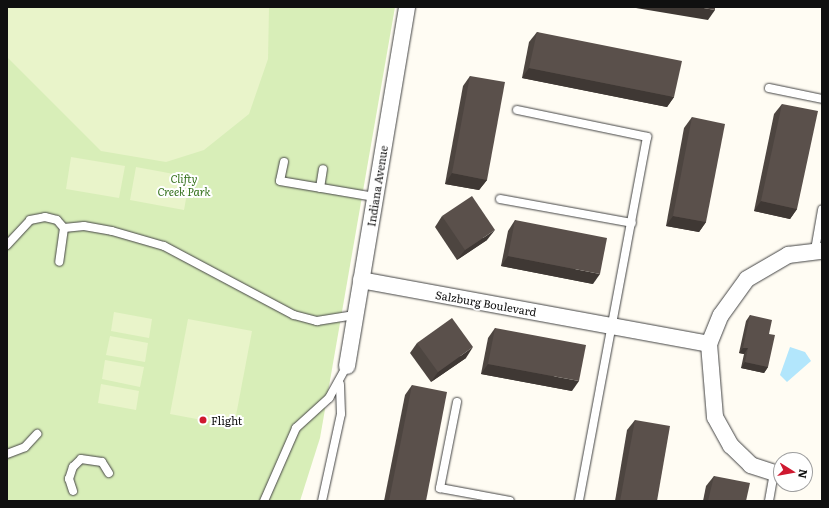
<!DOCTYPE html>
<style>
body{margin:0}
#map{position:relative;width:829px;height:508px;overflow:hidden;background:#fffcf3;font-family:Literata,serif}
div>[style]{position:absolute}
.green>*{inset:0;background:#d8eeb8}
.pitch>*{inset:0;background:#e9f4ca}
.water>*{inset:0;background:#b2e6fc}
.roads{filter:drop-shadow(0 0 1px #434343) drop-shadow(0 0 1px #434343)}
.lane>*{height:8px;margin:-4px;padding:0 4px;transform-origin:4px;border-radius:4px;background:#fff}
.street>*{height:16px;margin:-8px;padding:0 8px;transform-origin:8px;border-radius:8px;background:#fff}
.wall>*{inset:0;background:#4d4540}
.shaded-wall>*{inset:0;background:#3f3834}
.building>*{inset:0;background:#5a504b}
.dots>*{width:11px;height:11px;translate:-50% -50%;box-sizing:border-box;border:2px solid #fff;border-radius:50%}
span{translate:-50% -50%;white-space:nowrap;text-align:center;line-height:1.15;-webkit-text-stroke:4px #fff;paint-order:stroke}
.park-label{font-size:11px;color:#316f19;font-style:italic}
.street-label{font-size:11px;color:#101010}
.poi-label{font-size:11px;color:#101010}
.left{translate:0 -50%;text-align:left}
.frame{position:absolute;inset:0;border:8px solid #101010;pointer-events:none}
.north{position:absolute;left:773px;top:452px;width:40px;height:40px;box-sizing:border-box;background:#fff;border:1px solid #9f9f9f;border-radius:50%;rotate:101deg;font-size:11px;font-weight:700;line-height:16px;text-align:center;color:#101010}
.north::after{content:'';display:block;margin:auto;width:14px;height:18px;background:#cf1930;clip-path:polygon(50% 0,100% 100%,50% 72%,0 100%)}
</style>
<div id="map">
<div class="green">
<div style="clip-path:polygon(7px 7px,395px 7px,320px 438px,300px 501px,7px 501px)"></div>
</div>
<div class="pitch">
<div style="clip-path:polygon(7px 7px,269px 7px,268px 59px,249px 114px,204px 150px,166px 162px,101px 151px,7px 57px)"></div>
<div style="clip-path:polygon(71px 157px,125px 166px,119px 198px,66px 189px)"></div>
<div style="clip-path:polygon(136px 167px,190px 177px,184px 210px,130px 200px)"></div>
<div style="clip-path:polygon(114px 312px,152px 319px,149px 338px,111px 331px)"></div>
<div style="clip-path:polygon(188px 319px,252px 331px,234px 426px,170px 414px)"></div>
<div style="clip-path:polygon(110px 336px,148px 343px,145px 362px,106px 355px)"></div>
<div style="clip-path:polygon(105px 360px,144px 367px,140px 387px,102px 379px)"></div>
<div style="clip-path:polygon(101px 384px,139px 391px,136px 410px,98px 403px)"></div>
</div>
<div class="water">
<div style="clip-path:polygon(790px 347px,805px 352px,811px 361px,787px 382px,780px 375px)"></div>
</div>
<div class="roads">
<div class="lane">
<div style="left:769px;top:88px;width:54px;rotate:11.7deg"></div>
<div style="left:517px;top:110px;width:133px;rotate:11.7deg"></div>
<div style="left:647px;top:137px;width:370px;rotate:100.6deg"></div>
<div style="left:284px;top:162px;width:19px;rotate:102deg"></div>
<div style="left:280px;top:181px;width:96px;rotate:9.6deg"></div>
<div style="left:320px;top:188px;width:19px;rotate:-81deg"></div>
<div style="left:500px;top:199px;width:134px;rotate:10.3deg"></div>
<div style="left:64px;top:228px;width:20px;rotate:-6deg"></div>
<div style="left:84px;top:226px;width:28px;rotate:10deg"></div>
<div style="left:112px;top:231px;width:54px;rotate:16.1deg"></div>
<div style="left:164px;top:246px;width:147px;rotate:28deg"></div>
<div style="left:294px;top:315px;width:24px;rotate:15deg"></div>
<div style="left:317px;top:321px;width:38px;rotate:-9deg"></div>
<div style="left:7px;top:245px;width:34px;rotate:-47deg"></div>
<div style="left:30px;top:220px;width:15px;rotate:-11deg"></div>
<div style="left:45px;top:217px;width:12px;rotate:14deg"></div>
<div style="left:57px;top:220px;width:11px;rotate:49deg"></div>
<div style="left:64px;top:228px;width:34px;rotate:98deg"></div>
<div style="left:815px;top:250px;width:41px;rotate:-80.1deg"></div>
<div style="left:457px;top:402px;width:88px;rotate:101.2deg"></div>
<div style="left:440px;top:488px;width:71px;rotate:10.5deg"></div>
<div style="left:7px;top:454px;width:19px;rotate:-21deg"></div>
<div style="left:25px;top:447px;width:18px;rotate:-47deg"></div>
<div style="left:73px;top:491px;width:13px;rotate:-108deg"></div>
<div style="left:69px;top:479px;width:13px;rotate:-72deg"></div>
<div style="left:73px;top:467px;width:11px;rotate:-45deg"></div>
<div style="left:81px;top:459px;width:21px;rotate:8deg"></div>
<div style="left:102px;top:462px;width:13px;rotate:58deg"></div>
<div style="left:264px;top:501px;width:80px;rotate:-66.3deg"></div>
<div style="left:296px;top:428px;width:45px;rotate:-42.3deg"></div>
<div style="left:329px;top:398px;width:37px;rotate:-61deg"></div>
<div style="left:322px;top:501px;width:89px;rotate:-77.7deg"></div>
<div style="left:341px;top:414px;width:30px;rotate:-92deg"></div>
<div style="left:769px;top:501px;width:28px;rotate:-80deg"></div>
</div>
<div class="street">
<div style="left:361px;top:280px;width:354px;rotate:10.4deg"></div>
<div style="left:347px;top:366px;width:364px;rotate:-80.5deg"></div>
<div style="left:781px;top:475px;width:32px;rotate:-162deg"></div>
<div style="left:751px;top:465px;width:28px;rotate:-136deg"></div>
<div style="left:731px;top:446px;width:33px;rotate:-119deg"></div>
<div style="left:715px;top:417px;width:73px;rotate:-94.7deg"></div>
<div style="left:709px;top:344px;width:31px;rotate:-68deg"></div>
<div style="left:721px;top:315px;width:44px;rotate:-54.2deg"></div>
<div style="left:747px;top:279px;width:48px;rotate:-30.3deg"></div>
<div style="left:788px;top:255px;width:34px;rotate:-7deg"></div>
</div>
</div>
<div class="wall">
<div style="clip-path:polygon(537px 32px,674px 97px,667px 107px,522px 78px,529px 42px)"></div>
<div style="clip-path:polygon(470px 76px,487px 180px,479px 190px,445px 184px,463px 86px)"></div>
<div style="clip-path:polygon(782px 104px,797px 209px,790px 219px,754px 211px,774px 114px)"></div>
<div style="clip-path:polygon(692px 117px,706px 222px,699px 232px,666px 226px,684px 128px)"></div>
<div style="clip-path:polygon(442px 216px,487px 240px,457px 260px,435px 227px)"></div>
<div style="clip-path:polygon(515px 220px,593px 284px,501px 266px,508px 231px)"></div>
<div style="clip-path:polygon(750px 315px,769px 334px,768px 367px,764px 373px,741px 368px,744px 354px,739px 353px,746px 321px)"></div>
<div style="clip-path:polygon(495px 328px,572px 391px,481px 374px,488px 338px)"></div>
<div style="clip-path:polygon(417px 343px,466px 358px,431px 382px,410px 353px)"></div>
<div style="clip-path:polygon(412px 385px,426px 501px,384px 501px,405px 395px)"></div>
<div style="clip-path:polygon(635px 420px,657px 501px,615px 501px,627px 430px)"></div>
<div style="clip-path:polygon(714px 476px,746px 501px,703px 501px,706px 486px)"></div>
</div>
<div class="shaded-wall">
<div style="clip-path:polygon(630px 7px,698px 7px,715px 10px,708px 20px)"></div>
<div style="clip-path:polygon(529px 68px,674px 97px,667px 107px,522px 78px)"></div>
<div style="clip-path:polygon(452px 173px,487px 180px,479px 190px,445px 184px)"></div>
<div style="clip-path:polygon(761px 201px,797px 209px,790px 219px,754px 211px)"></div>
<div style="clip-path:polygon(673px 216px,706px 222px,699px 232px,666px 226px)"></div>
<div style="clip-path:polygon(495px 230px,487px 240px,457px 260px,465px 250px)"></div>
<div style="clip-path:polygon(508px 256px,600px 274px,593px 284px,501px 266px)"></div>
<div style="clip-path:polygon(473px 347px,466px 358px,431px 382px,438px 372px)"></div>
<div style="clip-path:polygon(743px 348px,748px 348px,744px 354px,739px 353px)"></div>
<div style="clip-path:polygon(745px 362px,768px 367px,764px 373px,741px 368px)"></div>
<div style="clip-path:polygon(488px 364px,579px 381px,572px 391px,481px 374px)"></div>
</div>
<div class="building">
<div style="clip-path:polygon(698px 7px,715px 7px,715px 10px)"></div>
<div style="clip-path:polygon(537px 32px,682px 61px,674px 97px,529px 68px)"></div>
<div style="clip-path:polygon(470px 76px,505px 82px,487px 180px,452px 173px)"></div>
<div style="clip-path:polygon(782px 104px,818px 111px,797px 209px,761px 201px)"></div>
<div style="clip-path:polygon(692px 117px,725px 124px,706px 222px,673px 216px)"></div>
<div style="clip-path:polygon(472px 196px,495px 230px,465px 250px,442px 216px)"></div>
<div style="clip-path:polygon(515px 220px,607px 238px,600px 274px,508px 256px)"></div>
<div style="clip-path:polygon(750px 315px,772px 320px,769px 334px,775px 335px,768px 367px,745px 362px,748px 348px,743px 348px)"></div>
<div style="clip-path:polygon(452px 318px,473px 347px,438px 372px,417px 343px)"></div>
<div style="clip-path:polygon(495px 328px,586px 345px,579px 381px,488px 364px)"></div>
<div style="clip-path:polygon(412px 385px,447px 392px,426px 501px,389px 501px)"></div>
<div style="clip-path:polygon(635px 420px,670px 426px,657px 501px,620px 501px)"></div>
<div style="clip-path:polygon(714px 476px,750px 483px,746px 501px,708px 501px)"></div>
</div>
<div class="dots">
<div style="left:203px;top:420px;background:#cf1930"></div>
</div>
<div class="park-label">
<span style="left:184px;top:185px">Clifty<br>Creek Park</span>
</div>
<div class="street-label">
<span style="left:377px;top:186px;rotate:-81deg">Indiana Avenue</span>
<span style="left:486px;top:303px;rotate:10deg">Salzburg Boulevard</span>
</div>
<div class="poi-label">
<span class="left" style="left:211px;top:420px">Flight</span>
</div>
<div class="frame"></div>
<div class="north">N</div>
</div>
